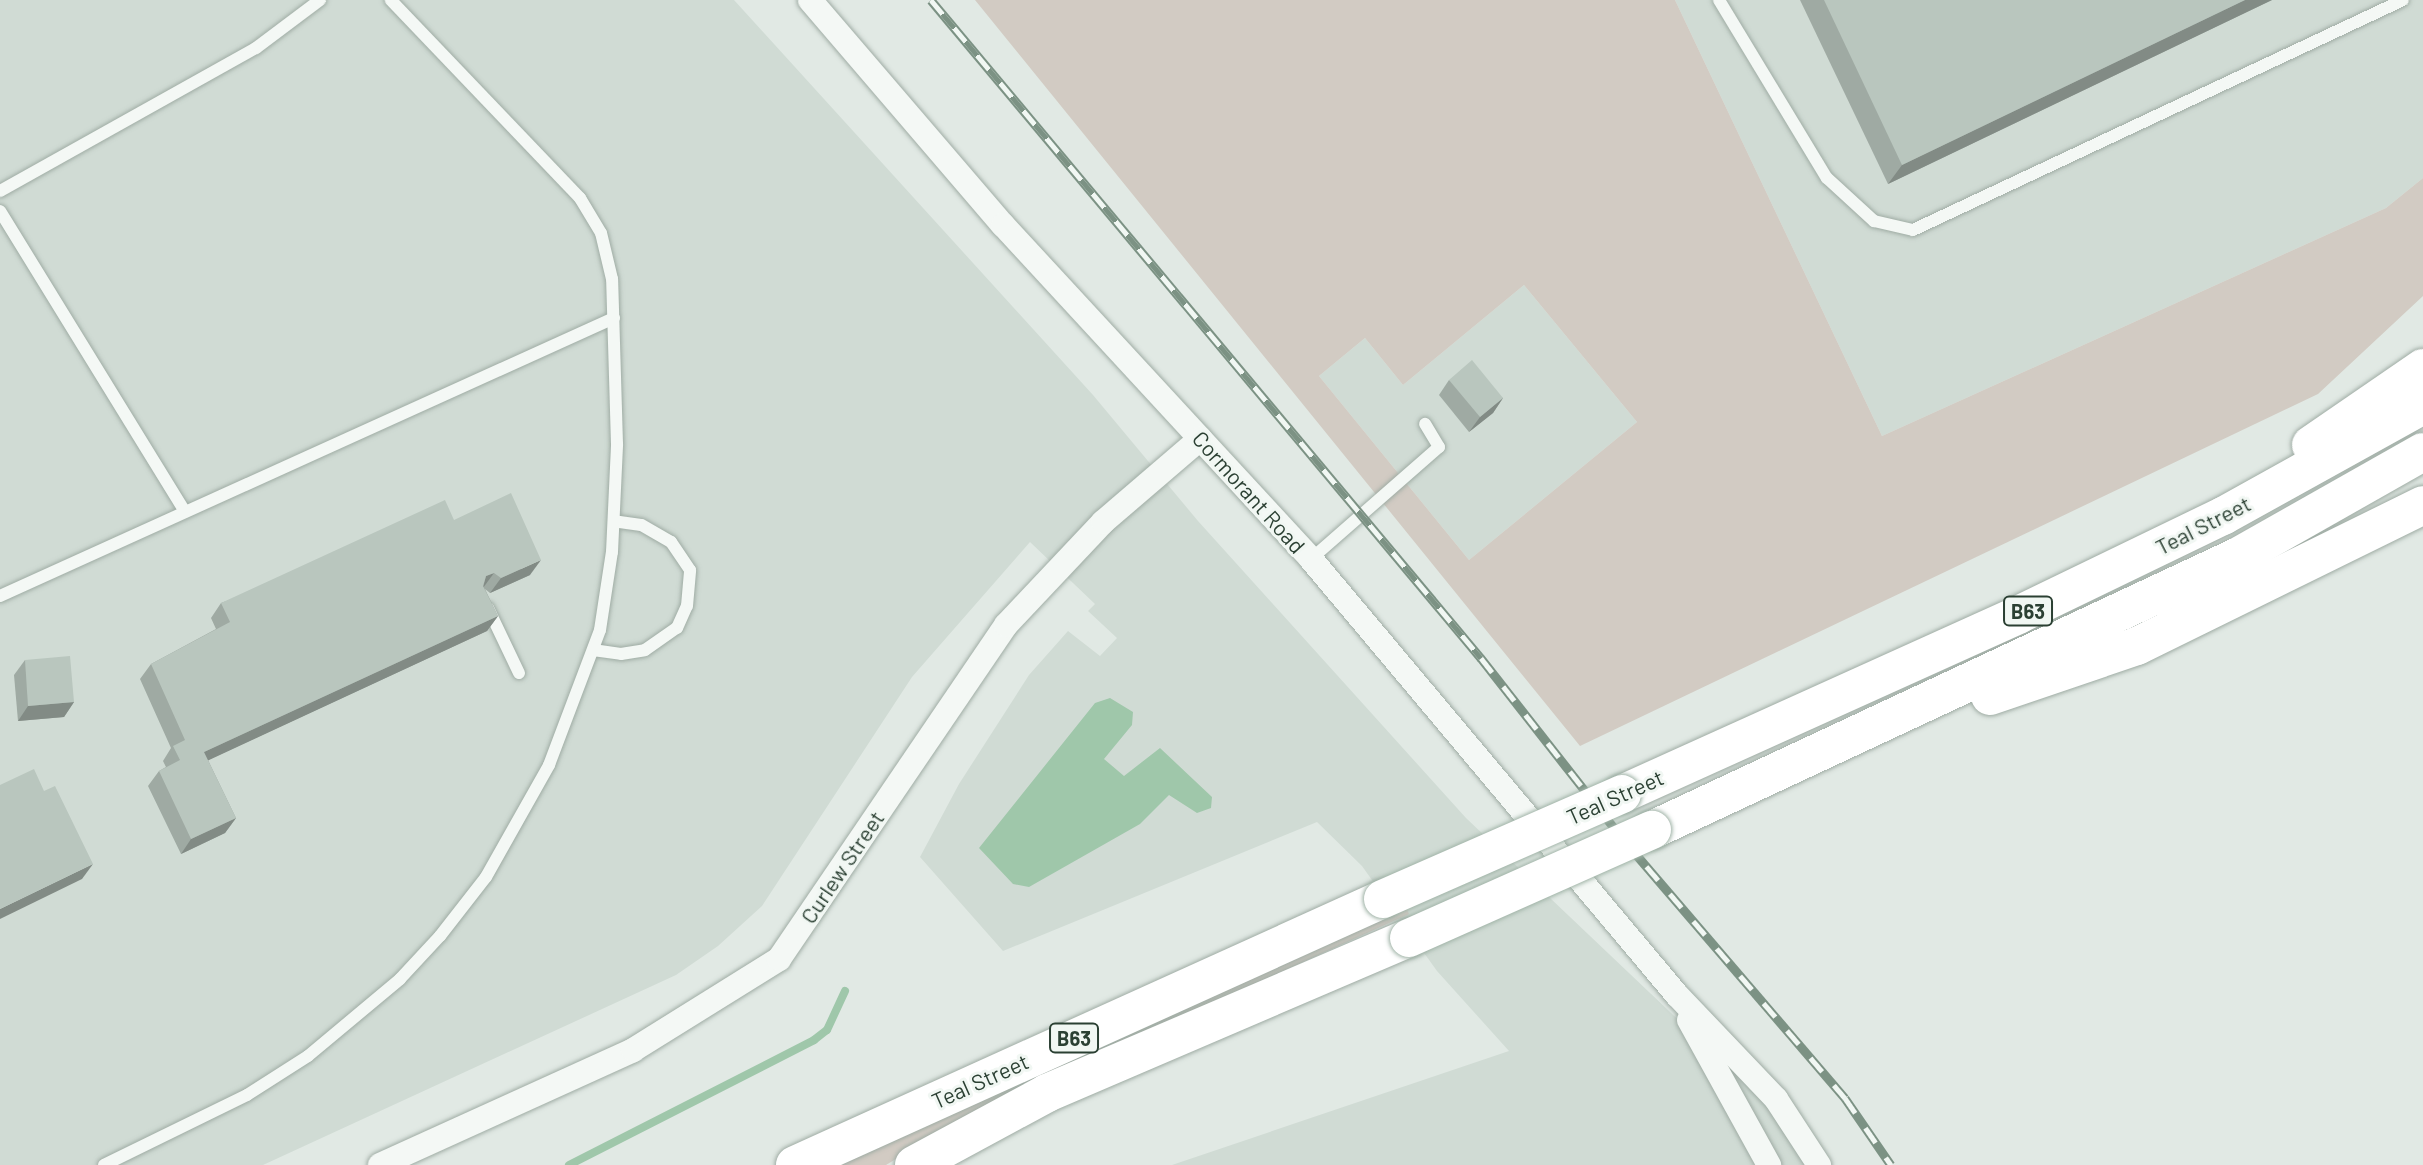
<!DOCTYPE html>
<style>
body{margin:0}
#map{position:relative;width:2423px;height:1165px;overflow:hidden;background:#e1e9e4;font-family:Barlow,sans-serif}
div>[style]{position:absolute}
.built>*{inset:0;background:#d0dbd4}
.green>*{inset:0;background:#d2cbc3}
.water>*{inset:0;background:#9fc7aa}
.stream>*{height:8px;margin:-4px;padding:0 4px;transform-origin:4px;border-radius:4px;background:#9fc7aa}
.roads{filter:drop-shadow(0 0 2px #9faca4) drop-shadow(0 0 2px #9faca4)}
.lane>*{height:12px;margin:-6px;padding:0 6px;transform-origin:6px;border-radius:6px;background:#f4f8f5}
.street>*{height:24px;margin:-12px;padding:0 12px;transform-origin:12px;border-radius:12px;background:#f4f8f5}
.primary>*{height:38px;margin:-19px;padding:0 19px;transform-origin:19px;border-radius:19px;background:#fff}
.rail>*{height:9px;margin-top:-4.5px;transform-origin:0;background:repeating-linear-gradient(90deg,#f1f7f3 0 18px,#7c9284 0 36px);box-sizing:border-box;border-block:2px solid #7c9284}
.bridges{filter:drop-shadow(0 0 2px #a1b4a8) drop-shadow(0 0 2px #a1b4a8)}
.primary-bridge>*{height:38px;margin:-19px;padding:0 19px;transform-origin:19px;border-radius:19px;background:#fff}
.wall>*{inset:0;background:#9faaa3}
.shaded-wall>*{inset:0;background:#828b85}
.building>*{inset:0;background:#b9c6be}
span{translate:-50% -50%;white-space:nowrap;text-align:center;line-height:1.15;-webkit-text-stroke:6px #f1f7f3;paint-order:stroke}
.shield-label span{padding:2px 6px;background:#f1f7f3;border:2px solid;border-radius:6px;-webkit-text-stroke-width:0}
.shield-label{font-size:20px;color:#2b4033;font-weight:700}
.street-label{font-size:22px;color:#2b4033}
</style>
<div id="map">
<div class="built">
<div style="clip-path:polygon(0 0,734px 0,1093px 395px,1198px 521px,1466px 818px,1831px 1165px,1172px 1165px,1509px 1051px,1437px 971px,1362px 866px,1317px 822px,1003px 951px,920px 857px,959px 784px,1029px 675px,1068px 631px,1100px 656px,1117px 638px,1088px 611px,1095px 604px,1030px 542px,912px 677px,762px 906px,718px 946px,676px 975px,263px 1165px,0 1165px)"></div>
<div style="clip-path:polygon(1675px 0,2423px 0,2423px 178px,2386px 208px,1882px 436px)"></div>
<div style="clip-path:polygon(1524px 285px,1637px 422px,1469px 560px,1319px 376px,1365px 338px,1403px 385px)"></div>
</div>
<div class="green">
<div style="clip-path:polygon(evenodd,975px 0,1675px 0,1882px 436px,2386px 208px,2423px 178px,2423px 296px,2318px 394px,1580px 746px,975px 0,1524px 285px,1637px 422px,1469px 560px,1319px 376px,1365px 338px,1403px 385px,1524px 285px)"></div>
<div style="clip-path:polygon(1405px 905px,1409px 914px,976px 1110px,886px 1165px,830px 1165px)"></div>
</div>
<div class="water">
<div style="clip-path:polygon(1110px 698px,1133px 712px,1132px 725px,1104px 759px,1124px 776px,1160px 748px,1212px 797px,1211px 808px,1197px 813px,1169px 795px,1140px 824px,1029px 887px,1013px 884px,979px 848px,1095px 703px)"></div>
</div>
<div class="stream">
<div style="left:569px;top:1165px;width:275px;rotate:-27deg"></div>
<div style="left:814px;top:1040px;width:16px;rotate:-38deg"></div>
<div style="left:827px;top:1030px;width:43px;rotate:-65.2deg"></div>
</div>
<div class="roads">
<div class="lane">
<div style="left:1719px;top:0;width:208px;rotate:58.8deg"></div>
<div style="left:1827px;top:178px;width:64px;rotate:42.5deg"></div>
<div style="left:1874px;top:221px;width:40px;rotate:13deg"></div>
<div style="left:1913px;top:230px;width:541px;rotate:-25.14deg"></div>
<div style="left:0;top:191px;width:293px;rotate:-29.2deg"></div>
<div style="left:256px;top:48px;width:80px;rotate:-36.9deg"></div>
<div style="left:0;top:211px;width:353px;rotate:58.4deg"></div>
<div style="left:1311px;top:559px;width:170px;rotate:-41.2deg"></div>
<div style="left:1439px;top:447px;width:27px;rotate:-121deg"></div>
<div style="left:0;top:596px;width:674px;rotate:-24.36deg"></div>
<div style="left:488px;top:608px;width:72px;rotate:64.5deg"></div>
<div style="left:593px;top:650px;width:28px;rotate:8deg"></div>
<div style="left:621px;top:654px;width:24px;rotate:-9deg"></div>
<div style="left:645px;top:650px;width:39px;rotate:-35deg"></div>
<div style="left:677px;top:628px;width:24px;rotate:-66deg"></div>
<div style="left:687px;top:606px;width:36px;rotate:-85deg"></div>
<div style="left:690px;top:570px;width:34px;rotate:-124deg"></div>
<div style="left:671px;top:542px;width:34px;rotate:-150deg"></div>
<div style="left:641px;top:525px;width:27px;rotate:-172deg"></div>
<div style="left:104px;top:1165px;width:159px;rotate:-26.1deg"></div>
<div style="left:247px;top:1095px;width:72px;rotate:-32.6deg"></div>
<div style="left:308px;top:1056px;width:120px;rotate:-39.9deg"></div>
<div style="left:400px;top:979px;width:59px;rotate:-47.1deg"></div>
<div style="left:440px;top:936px;width:75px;rotate:-52.1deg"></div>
<div style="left:486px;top:877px;width:129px;rotate:-60.6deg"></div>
<div style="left:549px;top:765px;width:144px;rotate:-69.3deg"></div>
<div style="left:600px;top:630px;width:79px;rotate:-81.3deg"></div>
<div style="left:612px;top:552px;width:108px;rotate:-87.3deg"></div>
<div style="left:617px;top:444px;width:165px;rotate:-91.7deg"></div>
<div style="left:612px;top:279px;width:47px;rotate:-103.4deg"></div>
<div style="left:601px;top:233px;width:41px;rotate:-121deg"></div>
<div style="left:580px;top:198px;width:274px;rotate:-133.7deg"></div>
</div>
<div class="street">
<div style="left:810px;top:0;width:296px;rotate:49.4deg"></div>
<div style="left:1003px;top:225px;width:454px;rotate:47.3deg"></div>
<div style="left:1311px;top:559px;width:569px;rotate:49.99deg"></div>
<div style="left:1677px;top:995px;width:144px;rotate:46.4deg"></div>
<div style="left:1776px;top:1099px;width:79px;rotate:56.9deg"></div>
<div style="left:1689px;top:1020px;width:166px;rotate:61.1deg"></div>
<div style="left:380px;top:1165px;width:278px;rotate:-24.4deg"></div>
<div style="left:633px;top:1050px;width:172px;rotate:-31.9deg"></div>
<div style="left:779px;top:959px;width:404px;rotate:-55.8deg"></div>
<div style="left:1006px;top:625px;width:141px;rotate:-46.7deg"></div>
<div style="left:1103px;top:522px;width:128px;rotate:-40.6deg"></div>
</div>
<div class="primary">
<div style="left:2311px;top:445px;width:136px;rotate:-34.5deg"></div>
<div style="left:1990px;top:696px;width:155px;rotate:-18.8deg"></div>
<div style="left:2137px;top:646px;width:319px;rotate:-26.2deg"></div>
<div style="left:1622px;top:794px;width:435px;rotate:-24.3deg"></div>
<div style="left:2018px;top:615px;width:228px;rotate:-25.8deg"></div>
<div style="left:2223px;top:516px;width:229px;rotate:-29deg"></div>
<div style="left:1652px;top:830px;width:648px;rotate:-25.02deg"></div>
<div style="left:2239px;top:556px;width:211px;rotate:-29.5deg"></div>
<div style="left:795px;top:1165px;width:645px;rotate:-24.34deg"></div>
<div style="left:914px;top:1165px;width:151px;rotate:-28.4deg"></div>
<div style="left:1047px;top:1093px;width:394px;rotate:-23.2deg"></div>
</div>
</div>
<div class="rail">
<div style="left:931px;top:0;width:858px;rotate:50.11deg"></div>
<div style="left:1481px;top:658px;width:230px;rotate:51.9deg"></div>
<div style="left:1623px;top:839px;width:341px;rotate:49.4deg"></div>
<div style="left:1845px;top:1098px;width:81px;rotate:55.5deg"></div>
</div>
<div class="bridges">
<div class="primary-bridge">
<div style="left:1383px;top:899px;width:261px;rotate:-23.7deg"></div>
<div style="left:1409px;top:938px;width:266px;rotate:-24deg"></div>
</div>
</div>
<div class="wall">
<div style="clip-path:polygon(1800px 0,2272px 0,1888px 184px)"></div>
<div style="clip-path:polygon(1449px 380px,1503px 398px,1493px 413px,1469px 432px,1439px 395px)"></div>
<div style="clip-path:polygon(454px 520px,530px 575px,490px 593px,485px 589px,498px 616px,487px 631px,208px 760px,236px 818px,225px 833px,181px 854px,148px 786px,159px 771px,166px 767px,163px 761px,171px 748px,140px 679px,151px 664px,216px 629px,211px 618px,221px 603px)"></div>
<div style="clip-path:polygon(25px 660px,74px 702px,64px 717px,18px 721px,14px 675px)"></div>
</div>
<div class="shaded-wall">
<div style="clip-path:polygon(2245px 0,2272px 0,1888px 184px,1902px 165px)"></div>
<div style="clip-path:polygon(1503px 398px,1493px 413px,1469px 432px,1480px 417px)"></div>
<div style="clip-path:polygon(541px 560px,530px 575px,490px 593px,501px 578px)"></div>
<div style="clip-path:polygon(494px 573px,483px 588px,486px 576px)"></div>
<div style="clip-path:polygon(498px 616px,487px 631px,194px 767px,204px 752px)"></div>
<div style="clip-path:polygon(74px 702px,64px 717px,18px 721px,28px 706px)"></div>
<div style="clip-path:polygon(236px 818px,225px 833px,181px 854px,191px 839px)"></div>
<div style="clip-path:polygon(93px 864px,82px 879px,0 919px,0 909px)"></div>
</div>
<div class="building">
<div style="clip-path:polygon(1824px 0,2245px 0,1902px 165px)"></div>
<div style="clip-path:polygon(1472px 360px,1503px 398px,1480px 417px,1449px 380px)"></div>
<div style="clip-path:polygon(511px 493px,541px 560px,501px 578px,494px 573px,486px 576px,483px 586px,498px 616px,204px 752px,236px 818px,191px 839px,159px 771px,180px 760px,173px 746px,185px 740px,151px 664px,230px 622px,221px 603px,445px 500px,454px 520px)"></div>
<div style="clip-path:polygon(70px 656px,74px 702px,28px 706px,25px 660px)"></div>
<div style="clip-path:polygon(34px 769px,44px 791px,55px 786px,93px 864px,0 909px,0 785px)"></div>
</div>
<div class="shield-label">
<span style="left:2028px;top:611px">B63</span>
<span style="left:1074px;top:1038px">B63</span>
</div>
<div class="street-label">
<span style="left:1249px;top:492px;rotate:48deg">Cormorant Road</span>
<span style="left:2203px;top:525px;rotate:-27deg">Teal Street</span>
<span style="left:1615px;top:797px;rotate:-24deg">Teal Street</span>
<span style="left:842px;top:867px;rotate:-56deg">Curlew Street</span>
<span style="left:980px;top:1081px;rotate:-24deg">Teal Street</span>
</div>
</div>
